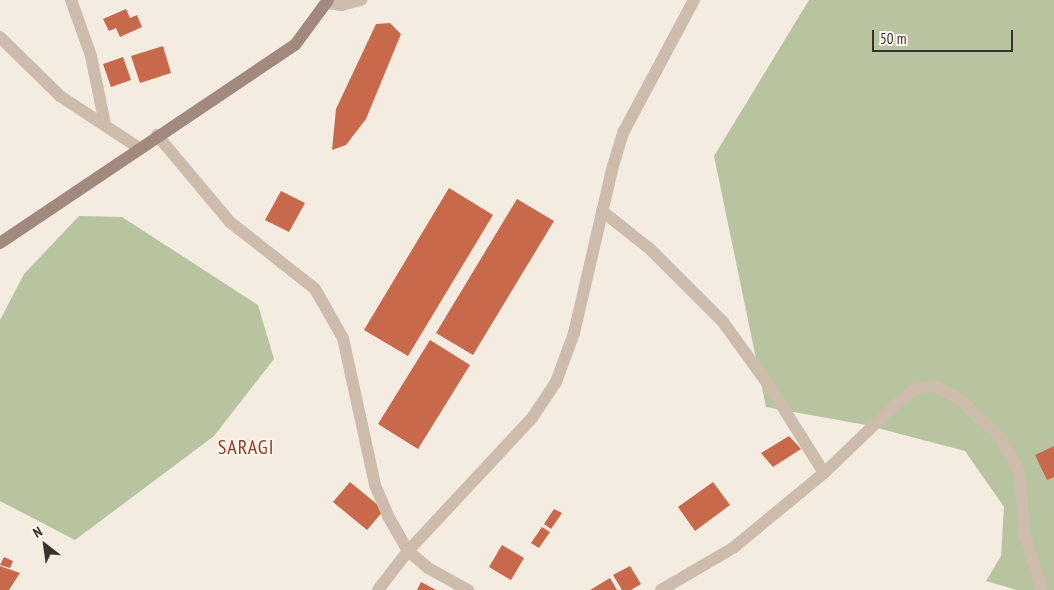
<!DOCTYPE html>
<style>
body{margin:0}
#map{position:relative;width:1054px;height:590px;overflow:hidden;background:#f4ebe1;font-family:"PT Sans Narrow",sans-serif}
div>[style]{position:absolute}
.green>*{inset:0;background:#b8c4a0}
.building>*{inset:0;background:#c8694b}
.street>*{height:12px;margin:-6px;padding:0 6px;transform-origin:6px;border-radius:6px;background:#cdbbac}
.secondary>*{height:12px;margin:-6px;padding:0 6px;transform-origin:6px;border-radius:6px;background:#a18a7d}
span{translate:-50% -50%;white-space:nowrap;text-align:center;line-height:1.15;-webkit-text-stroke:4px #fbf5ee;paint-order:stroke}
.quarter-label{font-size:20px;color:#8c3b22;letter-spacing:1px}
.north{position:absolute;left:20px;top:520px;width:50px;height:50px;-webkit-text-stroke:4px #fbf5ee;paint-order:stroke;rotate:330deg;font-size:14px;font-weight:700;line-height:20px;text-align:center;color:#3b302b}
.north::after{content:'';display:block;margin:auto;width:18px;height:22px;background:#3b302b;clip-path:polygon(50% 0,100% 100%,50% 72%,0 100%)}
.scale{position:absolute;left:872px;top:30px;width:141px;height:22px;box-sizing:border-box;border:2px solid #3b302b;border-top:0;padding-left:6px;font-size:15px;line-height:18px;white-space:nowrap;color:#3b302b;-webkit-text-stroke:4px #fbf5ee;paint-order:stroke}
</style>
<div id="map">
<div class="green">
<div style="clip-path:polygon(809px 0,1054px 0,1054px 590px,1017px 590px,986px 581px,1001px 556px,1004px 507px,965px 451px,866px 425px,766px 407px,714px 156px)"></div>
<div style="clip-path:polygon(79px 216px,122px 217px,258px 305px,274px 359px,214px 436px,75px 540px,0 501px,0 320px,24px 274px)"></div>
</div>
<div class="building">
<div style="clip-path:polygon(126px 9px,130px 18px,137px 15px,142px 27px,120px 37px,116px 28px,109px 31px,103px 19px)"></div>
<div style="clip-path:polygon(390px 23px,401px 34px,366px 119px,346px 145px,332px 150px,336px 109px,376px 24px)"></div>
<div style="clip-path:polygon(163px 46px,171px 73px,140px 83px,131px 56px)"></div>
<div style="clip-path:polygon(123px 57px,131px 80px,111px 87px,103px 64px)"></div>
<div style="clip-path:polygon(449px 188px,493px 215px,408px 356px,364px 330px)"></div>
<div style="clip-path:polygon(281px 191px,305px 203px,289px 232px,265px 220px)"></div>
<div style="clip-path:polygon(517px 199px,554px 221px,473px 355px,436px 333px)"></div>
<div style="clip-path:polygon(430px 340px,470px 365px,418px 449px,378px 424px)"></div>
<div style="clip-path:polygon(789px 436px,801px 449px,773px 467px,761px 453px)"></div>
<div style="clip-path:polygon(1054px 446px,1054px 477px,1047px 480px,1035px 455px)"></div>
<div style="clip-path:polygon(350px 482px,384px 510px,367px 530px,333px 502px)"></div>
<div style="clip-path:polygon(713px 482px,730px 505px,695px 531px,678px 507px)"></div>
<div style="clip-path:polygon(554px 509px,562px 513px,551px 529px,544px 524px)"></div>
<div style="clip-path:polygon(542px 527px,550px 532px,539px 548px,531px 543px)"></div>
<div style="clip-path:polygon(502px 545px,524px 558px,511px 580px,489px 567px)"></div>
<div style="clip-path:polygon(4px 557px,13px 561px,10px 568px,0 565px)"></div>
<div style="clip-path:polygon(0 566px,20px 573px,9px 590px,0 590px)"></div>
<div style="clip-path:polygon(630px 566px,641px 584px,631px 590px,622px 590px,613px 575px)"></div>
<div style="clip-path:polygon(610px 578px,617px 590px,590px 590px)"></div>
<div style="clip-path:polygon(421px 582px,436px 590px,417px 590px)"></div>
</div>
<div class="street">
<div style="left:71px;top:0;width:59px;rotate:70.3deg"></div>
<div style="left:91px;top:56px;width:69px;rotate:78.4deg"></div>
<div style="left:327px;top:3px;width:15px;rotate:8deg"></div>
<div style="left:342px;top:5px;width:20px;rotate:-15deg"></div>
<div style="left:0;top:37px;width:84px;rotate:44.5deg"></div>
<div style="left:60px;top:96px;width:95px;rotate:33.4deg"></div>
<div style="left:157px;top:135px;width:114px;rotate:50deg"></div>
<div style="left:230px;top:222px;width:108px;rotate:38.2deg"></div>
<div style="left:315px;top:289px;width:56px;rotate:60.3deg"></div>
<div style="left:343px;top:338px;width:150px;rotate:77.7deg"></div>
<div style="left:375px;top:485px;width:34px;rotate:67deg"></div>
<div style="left:388px;top:516px;width:40px;rotate:60.3deg"></div>
<div style="left:408px;top:551px;width:26px;rotate:40deg"></div>
<div style="left:428px;top:568px;width:46px;rotate:28.8deg"></div>
<div style="left:602px;top:211px;width:61px;rotate:38.4deg"></div>
<div style="left:650px;top:249px;width:103px;rotate:45deg"></div>
<div style="left:723px;top:322px;width:84px;rotate:54.2deg"></div>
<div style="left:772px;top:390px;width:98px;rotate:57.9deg"></div>
<div style="left:378px;top:590px;width:49px;rotate:-52.4deg"></div>
<div style="left:408px;top:551px;width:182px;rotate:-47deg"></div>
<div style="left:532px;top:418px;width:43px;rotate:-56.3deg"></div>
<div style="left:556px;top:382px;width:52px;rotate:-69.8deg"></div>
<div style="left:574px;top:333px;width:171px;rotate:-76.9deg"></div>
<div style="left:613px;top:166px;width:37px;rotate:-73deg"></div>
<div style="left:624px;top:131px;width:149px;rotate:-61.9deg"></div>
<div style="left:661px;top:590px;width:83px;rotate:-30.3deg"></div>
<div style="left:733px;top:548px;width:118px;rotate:-39.5deg"></div>
<div style="left:824px;top:473px;width:100px;rotate:-43.8deg"></div>
<div style="left:896px;top:404px;width:27px;rotate:-39deg"></div>
<div style="left:917px;top:387px;width:17px;rotate:-3deg"></div>
<div style="left:934px;top:386px;width:29px;rotate:27deg"></div>
<div style="left:960px;top:399px;width:59px;rotate:44.3deg"></div>
<div style="left:1002px;top:440px;width:38px;rotate:62deg"></div>
<div style="left:1020px;top:474px;width:59px;rotate:86.1deg"></div>
<div style="left:1024px;top:533px;width:60px;rotate:72.5deg"></div>
</div>
<div class="secondary">
<div style="left:0;top:243px;width:355px;rotate:-33.9deg"></div>
<div style="left:295px;top:45px;width:56px;rotate:-53.7deg"></div>
</div>
<div class="quarter-label">
<span style="left:246px;top:447px">SARAGI</span>
</div>
<div class="north">N</div>
<div class="scale">50 m</div>
</div>
